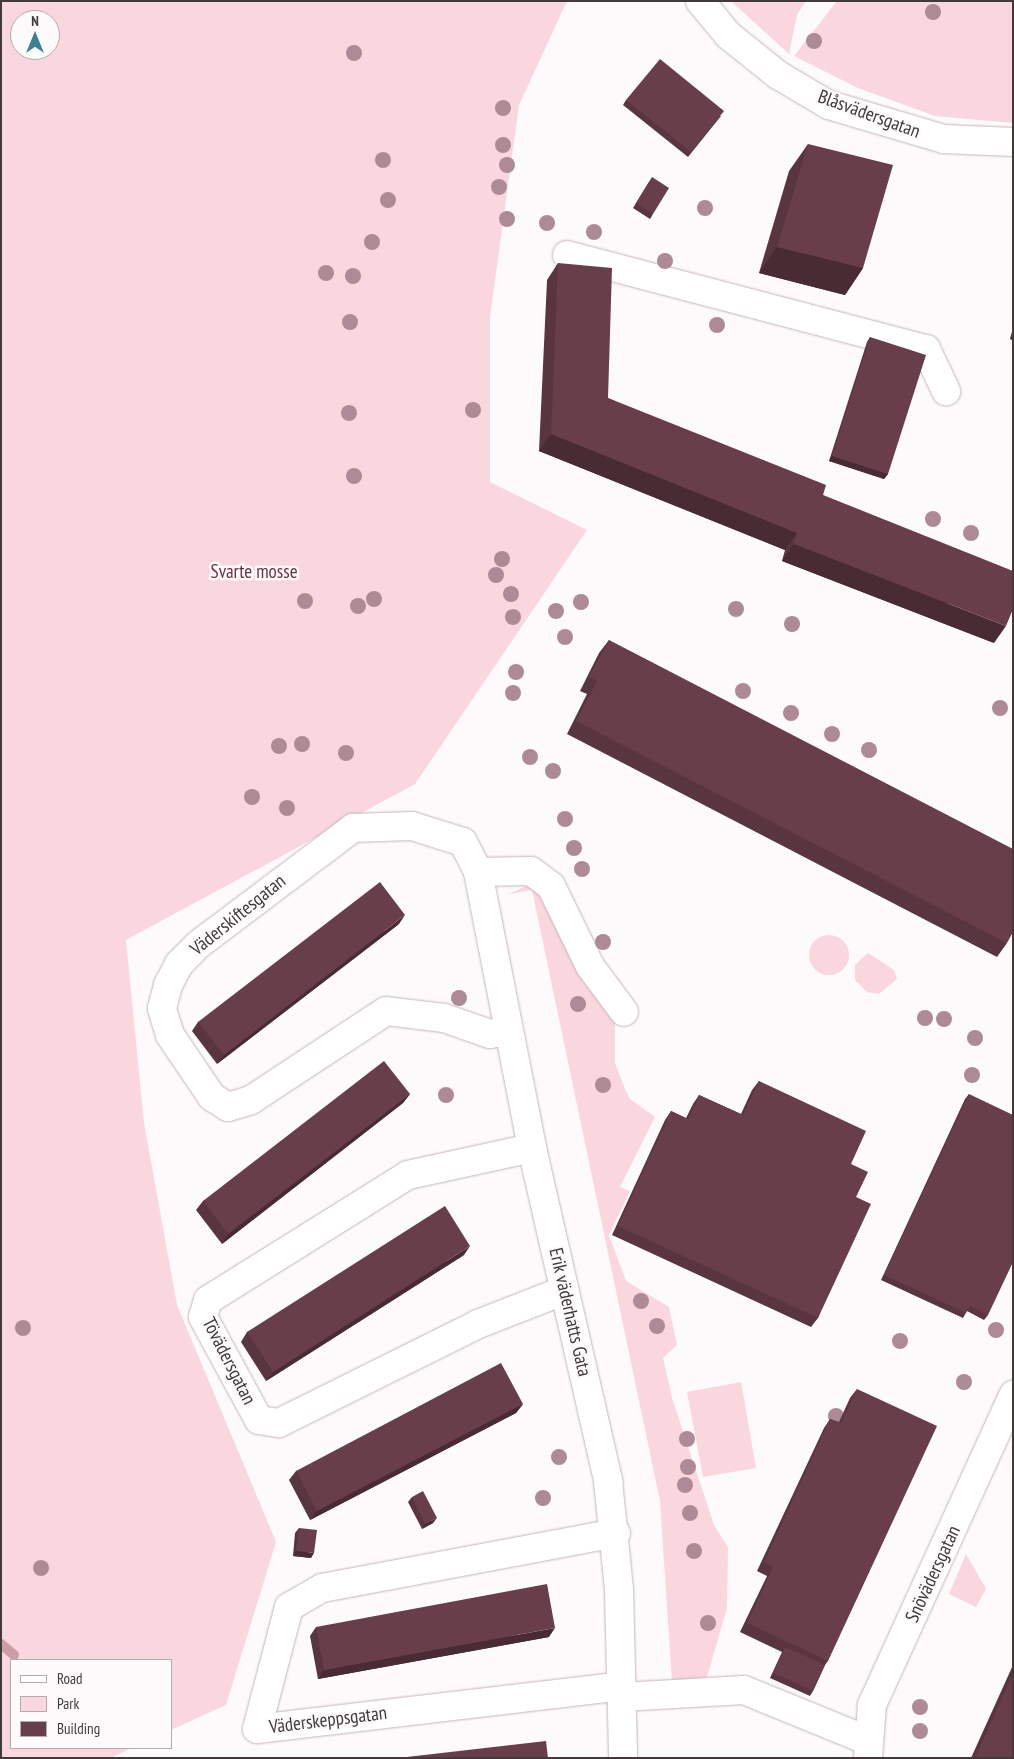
<!DOCTYPE html>
<meta charset="utf-8">
<style>
body{margin:0}
#map{position:relative;width:1014px;height:1759px;overflow:hidden;background:#fdfafb;font-family:"PT Sans Narrow",sans-serif}
div>[style]{position:absolute}
.green>*{inset:0;background:#fad6de}
.round{border-radius:50%}
.stream>*{height:10px;margin:-5px;padding:0 5px;transform-origin:5px;border-radius:5px;background:#cc9ca7}
.roads{filter:drop-shadow(0 0 1px #c5b6b9) drop-shadow(0 0 1px #c5b6b9)}
.minor>*{height:28px;margin:-14px;padding:0 14px;transform-origin:14px;border-radius:14px;background:#fff}
.trees>*{width:16px;height:16px;margin:-8px;border-radius:50%;background:#ad8a95}
.wall>*{inset:0;background:#59353f}
.shaded-wall>*{inset:0;background:#482b33}
.building>*{inset:0;background:#673e49}
span{translate:-50% -50%;white-space:nowrap;text-align:center;line-height:1.15;-webkit-text-stroke:5px #fdfafb;paint-order:stroke}
.street-label{font-size:19px;color:#403a3b}
.park-label{font-size:19px;color:#6c2f42}
.frame{position:absolute;inset:0;border:2px solid #403a3b;pointer-events:none}
.legend{position:absolute;left:10px;top:1659px;width:162px;height:90px;box-sizing:border-box;background:#fdfafb;border:1px solid #b1adae;margin:0;padding:6px 9px;list-style:none;font-size:15px;color:#403a3b}
.legend li{display:flex;align-items:center;gap:10px;height:25px}
.legend b{width:25px;border:1px solid #b1adae}
.north{position:absolute;left:10px;top:10px;width:50px;height:50px;box-sizing:border-box;background:#fdfafb;border:1px solid #b1adae;border-radius:50%;rotate:0deg;font-size:14px;font-weight:700;line-height:20px;text-align:center;color:#403a3b}
.north::after{content:'';display:block;margin:auto;width:18px;height:22px;background:#3c818f;clip-path:polygon(50% 0,100% 100%,50% 72%,0 100%)}
</style>
<div id="map">
<div class="green">
<div style="clip-path:polygon(evenodd,1px 1px,567px 1px,519px 105px,490px 317px,490px 482px,587px 530px,415px 784px,126px 940px,144px 1123px,177px 1305px,276px 1542px,226px 1705px,171px 1730px,171px 1660px,11px 1660px,11px 1748px,131px 1748px,111px 1758px,1px 1758px,1px 1px,20px 20px,50px 20px,50px 50px,20px 50px,20px 20px)"></div>
<div style="clip-path:polygon(731px 1px,806px 1px,797px 15px,789px 54px)"></div>
<div style="clip-path:polygon(837px 1px,1013px 1px,1013px 123px,935px 116px,858px 88px,794px 56px)"></div>
<div style="clip-path:polygon(526px 886px,540px 891px,615px 1022px,615px 1063px,625px 1089px,630px 1099px,655px 1117px,620px 1187px,630px 1191px,609px 1235px,626px 1281px,669px 1307px,677px 1345px,663px 1358px,672px 1398px,714px 1525px,728px 1547px,727px 1608px,707px 1677px,672px 1682px,660px 1501px,532px 890px,509px 894px)"></div>
<div class="round" style="left:809px;top:935px;width:40px;height:40px"></div>
<div style="clip-path:polygon(868px 953px,894px 970px,897px 979px,879px 994px,867px 992px,855px 980px,855px 965px)"></div>
<div style="clip-path:polygon(741px 1382px,756px 1468px,703px 1477px,687px 1392px)"></div>
<div style="clip-path:polygon(966px 1554px,986px 1589px,976px 1607px,949px 1594px)"></div>
</div>
<div class="stream">
<div style="left:1px;top:1644px;width:17px;rotate:40deg"></div>
</div>
<div class="roads">
<div class="minor">
<div style="left:700px;top:1px;width:44px;rotate:50.5deg"></div>
<div style="left:728px;top:35px;width:64px;rotate:38.7deg"></div>
<div style="left:778px;top:75px;width:59px;rotate:30.5deg"></div>
<div style="left:829px;top:105px;width:120px;rotate:16.5deg"></div>
<div style="left:944px;top:139px;width:69px;rotate:2.5deg"></div>
<div style="left:567px;top:255px;width:371px;rotate:14.7deg"></div>
<div style="left:926px;top:349px;width:47px;rotate:64.5deg"></div>
<div style="left:478px;top:872px;width:53px;rotate:-1.1deg"></div>
<div style="left:531px;top:871px;width:25px;rotate:37deg"></div>
<div style="left:551px;top:886px;width:89px;rotate:64deg"></div>
<div style="left:590px;top:966px;width:57px;rotate:53.5deg"></div>
<div style="left:508px;top:1030px;width:18px;rotate:167deg"></div>
<div style="left:490px;top:1034px;width:49px;rotate:-160.8deg"></div>
<div style="left:444px;top:1018px;width:58px;rotate:-173.1deg"></div>
<div style="left:386px;top:1011px;width:162px;rotate:146.6deg"></div>
<div style="left:251px;top:1100px;width:24px;rotate:163deg"></div>
<div style="left:228px;top:1107px;width:19px;rotate:-148deg"></div>
<div style="left:212px;top:1097px;width:75px;rotate:-124.1deg"></div>
<div style="left:170px;top:1035px;width:28px;rotate:-107deg"></div>
<div style="left:162px;top:1008px;width:24px;rotate:-75deg"></div>
<div style="left:168px;top:985px;width:24px;rotate:-62deg"></div>
<div style="left:179px;top:964px;width:28px;rotate:-45deg"></div>
<div style="left:199px;top:944px;width:193px;rotate:-37deg"></div>
<div style="left:353px;top:828px;width:59px;rotate:-1.9deg"></div>
<div style="left:412px;top:826px;width:53px;rotate:17.4deg"></div>
<div style="left:463px;top:842px;width:34px;rotate:63deg"></div>
<div style="left:478px;top:872px;width:281px;rotate:78.9deg"></div>
<div style="left:532px;top:1148px;width:342px;rotate:77.1deg"></div>
<div style="left:608px;top:1481px;width:110px;rotate:84.2deg"></div>
<div style="left:619px;top:1590px;width:168px;rotate:88.6deg"></div>
<div style="left:532px;top:1148px;width:127px;rotate:167.7deg"></div>
<div style="left:408px;top:1175px;width:236px;rotate:148deg"></div>
<div style="left:208px;top:1300px;width:18px;rotate:106deg"></div>
<div style="left:203px;top:1317px;width:117px;rotate:61.5deg"></div>
<div style="left:259px;top:1420px;width:20px;rotate:9deg"></div>
<div style="left:279px;top:1423px;width:222px;rotate:-26.4deg"></div>
<div style="left:478px;top:1324px;width:93px;rotate:-21.3deg"></div>
<div style="left:616px;top:1533px;width:299px;rotate:169.4deg"></div>
<div style="left:322px;top:1588px;width:38px;rotate:150deg"></div>
<div style="left:289px;top:1607px;width:126px;rotate:104.7deg"></div>
<div style="left:257px;top:1729px;width:368px;rotate:-6.7deg"></div>
<div style="left:622px;top:1697px;width:122px;rotate:-3.3deg"></div>
<div style="left:744px;top:1690px;width:135px;rotate:22.2deg"></div>
<div style="left:868px;top:1758px;width:53px;rotate:-85.7deg"></div>
<div style="left:872px;top:1705px;width:341px;rotate:-65.5deg"></div>
</div>
</div>
<div class="trees">
<div style="left:933px;top:12px"></div>
<div style="left:814px;top:41px"></div>
<div style="left:354px;top:53px"></div>
<div style="left:503px;top:108px"></div>
<div style="left:503px;top:145px"></div>
<div style="left:383px;top:160px"></div>
<div style="left:507px;top:165px"></div>
<div style="left:499px;top:187px"></div>
<div style="left:388px;top:200px"></div>
<div style="left:705px;top:208px"></div>
<div style="left:507px;top:219px"></div>
<div style="left:547px;top:223px"></div>
<div style="left:594px;top:232px"></div>
<div style="left:372px;top:242px"></div>
<div style="left:665px;top:261px"></div>
<div style="left:326px;top:273px"></div>
<div style="left:353px;top:276px"></div>
<div style="left:350px;top:322px"></div>
<div style="left:717px;top:325px"></div>
<div style="left:473px;top:410px"></div>
<div style="left:349px;top:413px"></div>
<div style="left:354px;top:476px"></div>
<div style="left:933px;top:519px"></div>
<div style="left:971px;top:533px"></div>
<div style="left:502px;top:559px"></div>
<div style="left:496px;top:575px"></div>
<div style="left:511px;top:594px"></div>
<div style="left:374px;top:599px"></div>
<div style="left:305px;top:601px"></div>
<div style="left:581px;top:602px"></div>
<div style="left:358px;top:606px"></div>
<div style="left:736px;top:609px"></div>
<div style="left:556px;top:611px"></div>
<div style="left:513px;top:617px"></div>
<div style="left:792px;top:624px"></div>
<div style="left:565px;top:637px"></div>
<div style="left:516px;top:672px"></div>
<div style="left:743px;top:691px"></div>
<div style="left:513px;top:693px"></div>
<div style="left:1000px;top:708px"></div>
<div style="left:791px;top:713px"></div>
<div style="left:832px;top:734px"></div>
<div style="left:302px;top:744px"></div>
<div style="left:279px;top:746px"></div>
<div style="left:869px;top:750px"></div>
<div style="left:346px;top:753px"></div>
<div style="left:530px;top:757px"></div>
<div style="left:553px;top:771px"></div>
<div style="left:252px;top:797px"></div>
<div style="left:287px;top:808px"></div>
<div style="left:565px;top:819px"></div>
<div style="left:574px;top:848px"></div>
<div style="left:582px;top:869px"></div>
<div style="left:603px;top:942px"></div>
<div style="left:459px;top:998px"></div>
<div style="left:578px;top:1004px"></div>
<div style="left:925px;top:1018px"></div>
<div style="left:944px;top:1019px"></div>
<div style="left:975px;top:1038px"></div>
<div style="left:972px;top:1075px"></div>
<div style="left:603px;top:1085px"></div>
<div style="left:446px;top:1095px"></div>
<div style="left:641px;top:1301px"></div>
<div style="left:657px;top:1326px"></div>
<div style="left:23px;top:1328px"></div>
<div style="left:996px;top:1330px"></div>
<div style="left:900px;top:1341px"></div>
<div style="left:964px;top:1382px"></div>
<div style="left:836px;top:1416px"></div>
<div style="left:687px;top:1439px"></div>
<div style="left:559px;top:1457px"></div>
<div style="left:688px;top:1467px"></div>
<div style="left:685px;top:1485px"></div>
<div style="left:543px;top:1498px"></div>
<div style="left:690px;top:1513px"></div>
<div style="left:694px;top:1551px"></div>
<div style="left:41px;top:1568px"></div>
<div style="left:708px;top:1623px"></div>
<div style="left:920px;top:1707px"></div>
<div style="left:920px;top:1731px"></div>
</div>
<div class="wall">
<div style="clip-path:polygon(626px 100px,721px 116px,688px 157px,623px 105px)"></div>
<div style="clip-path:polygon(808px 144px,863px 268px,845px 295px,759px 273px,789px 171px)"></div>
<div style="clip-path:polygon(649px 182px,653px 214px,650px 219px,633px 208px)"></div>
<div style="clip-path:polygon(558px 263px,608px 398px,823px 495px,994px 643px,782px 561px,785px 550px,539px 451px,547px 280px)"></div>
<div style="clip-path:polygon(1013px 328px,1013px 340px,1010px 339px)"></div>
<div style="clip-path:polygon(870px 337px,888px 474px,884px 479px,829px 461px,867px 342px)"></div>
<div style="clip-path:polygon(609px 640px,1007px 943px,997px 957px,567px 734px,587px 694px,580px 691px,599px 653px)"></div>
<div style="clip-path:polygon(399px 924px,217px 1064px,192px 1031px,198px 1022px)"></div>
<div style="clip-path:polygon(759px 1081px,851px 1164px,856px 1197px,818px 1318px,811px 1327px,612px 1235px,665px 1120px,671px 1111px,686px 1118px,693px 1104px,699px 1095px,741px 1114px,752px 1090px)"></div>
<div style="clip-path:polygon(410px 1094px,403px 1103px,222px 1244px,196px 1210px,203px 1201px)"></div>
<div style="clip-path:polygon(969px 1094px,988px 1315px,984px 1320px,967px 1311px,963px 1318px,881px 1280px,965px 1099px)"></div>
<div style="clip-path:polygon(464px 1255px,266px 1381px,241px 1342px,247px 1332px)"></div>
<div style="clip-path:polygon(857px 1389px,828px 1661px,825px 1665px,813px 1691px,810px 1696px,770px 1678px,782px 1652px,740px 1632px,767px 1576px,757px 1571px,824px 1428px,830px 1419px,839px 1422px,850px 1398px)"></div>
<div style="clip-path:polygon(523px 1404px,516px 1413px,310px 1520px,289px 1480px,296px 1471px)"></div>
<div style="clip-path:polygon(412px 1497px,433px 1523px,422px 1529px,408px 1502px)"></div>
<div style="clip-path:polygon(299px 1528px,311px 1558px,293px 1556px,295px 1533px)"></div>
<div style="clip-path:polygon(316px 1627px,549px 1637px,318px 1679px,310px 1636px)"></div>
<div style="clip-path:polygon(1013px 1665px,1013px 1758px,971px 1758px)"></div>
</div>
<div class="shaded-wall">
<div style="clip-path:polygon(777px 247px,863px 268px,845px 295px,759px 273px)"></div>
<div style="clip-path:polygon(1013px 335px,1013px 340px,1010px 339px)"></div>
<div style="clip-path:polygon(551px 434px,797px 533px,785px 550px,539px 451px)"></div>
<div style="clip-path:polygon(832px 456px,888px 474px,884px 479px,829px 461px)"></div>
<div style="clip-path:polygon(794px 544px,1006px 626px,994px 643px,782px 561px)"></div>
<div style="clip-path:polygon(405px 915px,399px 924px,217px 1064px,224px 1055px)"></div>
<div style="clip-path:polygon(410px 1094px,403px 1103px,222px 1244px,228px 1234px)"></div>
<div style="clip-path:polygon(470px 1246px,464px 1255px,266px 1381px,273px 1372px)"></div>
<div style="clip-path:polygon(523px 1404px,516px 1413px,310px 1520px,317px 1511px)"></div>
<div style="clip-path:polygon(437px 1518px,433px 1523px,422px 1529px,425px 1524px)"></div>
<div style="clip-path:polygon(296px 1551px,314px 1553px,311px 1558px,293px 1556px)"></div>
<div style="clip-path:polygon(555px 1628px,549px 1637px,318px 1679px,324px 1670px)"></div>
</div>
<div class="building">
<div style="clip-path:polygon(660px 59px,724px 111px,691px 152px,626px 100px)"></div>
<div style="clip-path:polygon(808px 144px,893px 165px,863px 268px,777px 247px)"></div>
<div style="clip-path:polygon(652px 177px,669px 188px,653px 214px,636px 203px)"></div>
<div style="clip-path:polygon(558px 263px,612px 268px,608px 398px,826px 485px,823px 495px,1013px 571px,1013px 609px,1006px 626px,794px 544px,797px 533px,551px 434px)"></div>
<div style="clip-path:polygon(870px 337px,926px 355px,888px 474px,832px 456px)"></div>
<div style="clip-path:polygon(609px 640px,1013px 849px,1013px 932px,1007px 943px,576px 721px,597px 681px,589px 677px)"></div>
<div style="clip-path:polygon(380px 882px,405px 915px,224px 1055px,198px 1022px)"></div>
<div style="clip-path:polygon(384px 1061px,410px 1094px,228px 1234px,203px 1201px)"></div>
<div style="clip-path:polygon(759px 1081px,866px 1131px,851px 1164px,868px 1172px,856px 1197px,871px 1204px,818px 1318px,618px 1226px,671px 1111px,688px 1119px,699px 1095px,743px 1115px)"></div>
<div style="clip-path:polygon(969px 1094px,1013px 1115px,1013px 1262px,988px 1315px,970px 1306px,966px 1313px,884px 1275px)"></div>
<div style="clip-path:polygon(445px 1206px,470px 1246px,273px 1372px,247px 1332px)"></div>
<div style="clip-path:polygon(501px 1363px,523px 1404px,317px 1511px,296px 1471px)"></div>
<div style="clip-path:polygon(857px 1389px,937px 1426px,828px 1661px,747px 1623px,773px 1567px,764px 1562px,830px 1419px,841px 1423px)"></div>
<div style="clip-path:polygon(423px 1491px,437px 1518px,425px 1524px,412px 1497px)"></div>
<div style="clip-path:polygon(299px 1528px,317px 1530px,314px 1553px,296px 1551px)"></div>
<div style="clip-path:polygon(547px 1584px,555px 1628px,324px 1670px,316px 1627px)"></div>
<div style="clip-path:polygon(785px 1647px,825px 1665px,813px 1691px,773px 1673px)"></div>
<div style="clip-path:polygon(1013px 1674px,1013px 1758px,975px 1758px)"></div>
<div style="clip-path:polygon(546px 1741px,548px 1758px,398px 1758px)"></div>
</div>
<div class="street-label">
<span style="left:869px;top:114px;rotate:20deg">Blåsvädersgatan</span>
<span style="left:238px;top:915px;rotate:-39deg">Väderskiftesgatan</span>
<span style="left:570px;top:1312px;rotate:77deg">Erik väderhatts Gata</span>
<span style="left:229px;top:1361px;rotate:63deg">Tövädersgatan</span>
<span style="left:933px;top:1574px;rotate:-65deg">Snövädersgatan</span>
<span style="left:328px;top:1720px;rotate:-7deg">Väderskeppsgatan</span>
</div>
<div class="park-label">
<span style="left:254px;top:572px">Svarte mosse</span>
</div>
<div class="frame"></div>
<ul class="legend">
<li><b style="height:6px;background:#fff"></b>Road</li>
<li><b style="height:14px;background:#fad6de"></b>Park</li>
<li><b style="height:14px;background:#673e49"></b>Building</li>
</ul>
<div class="north">N</div>
</div>
